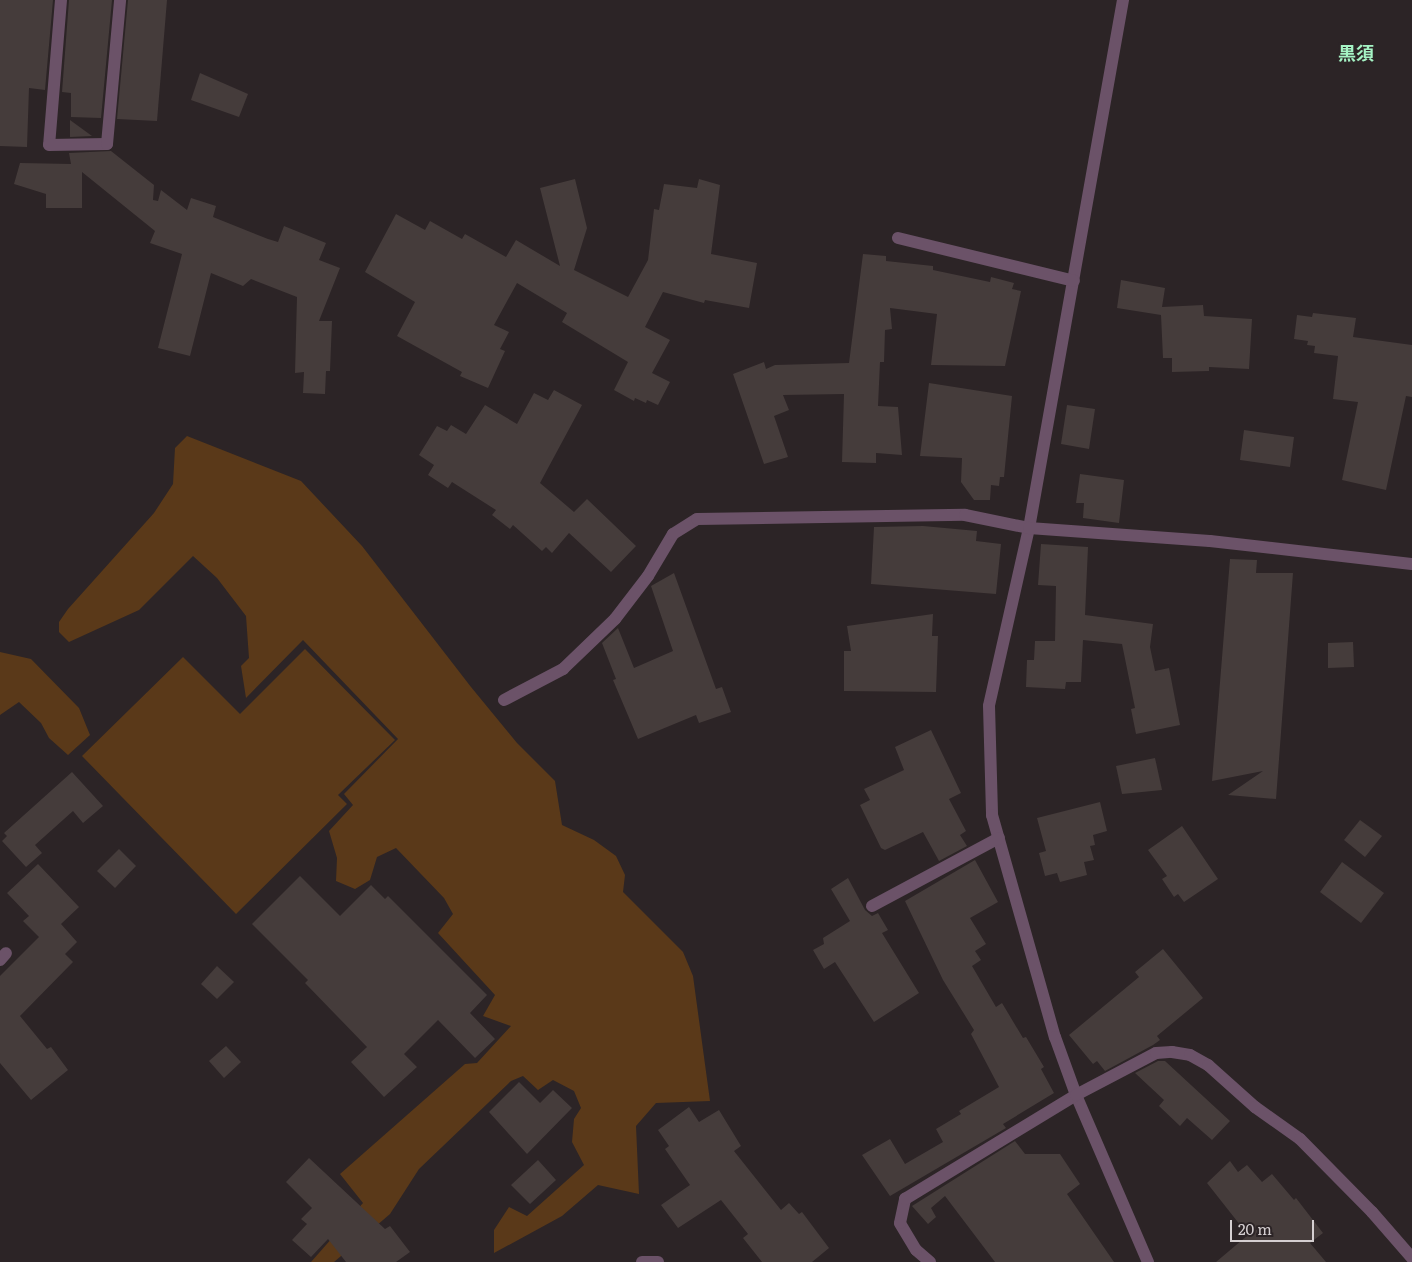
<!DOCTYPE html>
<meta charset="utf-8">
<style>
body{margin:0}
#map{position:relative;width:1412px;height:1262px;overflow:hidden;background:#2c2426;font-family:Literata,"Noto Sans JP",serif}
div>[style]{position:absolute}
.green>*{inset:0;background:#5a3919}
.building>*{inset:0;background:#453c3b}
.minor>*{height:12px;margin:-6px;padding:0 6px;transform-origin:6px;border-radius:6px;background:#6b5268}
span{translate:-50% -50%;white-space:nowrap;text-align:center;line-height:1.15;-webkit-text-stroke:4.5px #2c2426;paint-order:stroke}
.neighbourhood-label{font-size:18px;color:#a5f3c4;font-weight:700}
.scale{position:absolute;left:1230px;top:1220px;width:84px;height:22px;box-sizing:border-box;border:2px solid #d5cfd1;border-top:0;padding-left:6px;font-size:15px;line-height:18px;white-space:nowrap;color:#d5cfd1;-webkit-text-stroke:4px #2c2426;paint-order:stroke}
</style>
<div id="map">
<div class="green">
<div style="clip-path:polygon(187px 436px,301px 481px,362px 546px,471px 687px,517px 743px,555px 781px,562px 825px,594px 840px,616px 856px,625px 875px,623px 892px,683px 952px,693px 976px,710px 1101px,656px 1103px,636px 1126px,639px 1194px,598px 1185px,562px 1216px,494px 1253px,494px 1230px,509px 1207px,527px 1216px,584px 1165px,572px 1142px,574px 1119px,581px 1108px,574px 1091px,553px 1080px,538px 1090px,523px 1076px,511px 1081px,419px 1169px,390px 1214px,334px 1262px,311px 1262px,363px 1203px,340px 1174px,465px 1064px,477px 1063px,511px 1026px,483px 1016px,495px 995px,438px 933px,453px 914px,444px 898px,396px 848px,377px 857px,370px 880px,355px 889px,336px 881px,337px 858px,329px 831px,353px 805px,344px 794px,398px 739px,303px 640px,246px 698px,241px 666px,249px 658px,246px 616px,217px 578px,193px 556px,139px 610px,69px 642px,59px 632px,59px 622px,68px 609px,154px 513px,173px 484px,175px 448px)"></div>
<div style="clip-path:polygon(305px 649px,395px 740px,338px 795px,347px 804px,236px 914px,82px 756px,183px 657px,240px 714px)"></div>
<div style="clip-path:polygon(0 652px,31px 659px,79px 708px,90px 735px,68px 755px,49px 738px,41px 723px,19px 702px,0 715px)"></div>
</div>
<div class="building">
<div style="clip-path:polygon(0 0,53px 0,45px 90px,29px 88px,27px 147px,0 146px)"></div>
<div style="clip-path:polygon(69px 0,112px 0,101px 118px,71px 117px,71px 93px,62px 92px)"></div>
<div style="clip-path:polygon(128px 0,167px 0,157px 121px,117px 119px)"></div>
<div style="clip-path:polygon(200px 73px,248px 94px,239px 117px,191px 100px)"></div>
<div style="clip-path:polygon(70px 120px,92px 136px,70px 137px)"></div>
<div style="clip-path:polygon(111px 151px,154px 185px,153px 200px,158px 201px,161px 190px,187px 210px,191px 198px,216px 206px,213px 217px,268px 239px,278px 242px,284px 226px,326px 243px,319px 260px,340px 268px,319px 321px,332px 321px,330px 371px,326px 371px,325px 394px,303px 393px,304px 372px,295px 373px,297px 297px,251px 279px,243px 286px,211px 273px,190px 356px,158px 348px,182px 254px,150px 243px,155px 231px,82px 172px,82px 208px,46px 208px,46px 194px,14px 184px,20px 163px,71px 164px,69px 153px)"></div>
<div style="clip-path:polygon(575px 179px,587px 228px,574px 270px,628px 297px,648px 260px,654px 209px,659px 210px,664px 184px,697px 188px,699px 179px,720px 185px,711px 254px,757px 263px,749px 308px,705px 300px,704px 303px,663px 292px,645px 327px,670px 340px,652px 373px,670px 382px,658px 405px,647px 400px,646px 403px,635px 398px,634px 401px,614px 390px,628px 362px,562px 322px,567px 313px,517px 283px,494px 325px,509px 332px,500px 349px,505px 351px,488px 388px,460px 376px,462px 372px,397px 336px,415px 302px,365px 272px,396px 214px,425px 230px,430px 221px,462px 239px,465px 234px,506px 257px,516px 240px,560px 266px,540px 188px)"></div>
<div style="clip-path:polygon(863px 254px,886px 256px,886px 261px,933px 266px,933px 270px,990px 282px,991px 277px,1014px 283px,1012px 289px,1021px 291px,1005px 366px,931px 365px,937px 314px,890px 308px,892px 329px,885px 330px,884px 362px,880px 362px,878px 406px,898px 407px,902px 455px,876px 453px,876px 463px,842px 462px,844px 394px,783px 395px,789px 410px,774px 416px,788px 457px,764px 464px,733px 374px,764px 362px,766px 369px,775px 365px,849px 363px)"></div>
<div style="clip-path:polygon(1121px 280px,1165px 288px,1162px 307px,1203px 305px,1204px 316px,1252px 319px,1249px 369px,1209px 367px,1209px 371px,1172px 372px,1172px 358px,1163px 358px,1161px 315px,1117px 308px)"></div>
<div style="clip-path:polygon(1313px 313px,1356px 318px,1353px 337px,1412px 345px,1412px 397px,1406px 396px,1386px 490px,1342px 480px,1358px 402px,1333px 399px,1338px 356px,1314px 353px,1315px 346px,1307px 345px,1308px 341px,1294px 339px,1297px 315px,1312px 317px)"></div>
<div style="clip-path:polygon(929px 383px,1012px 396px,1004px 477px,1000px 477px,999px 486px,991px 485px,990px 500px,974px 500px,961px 482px,962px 458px,920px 456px)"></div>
<div style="clip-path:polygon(554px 390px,582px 405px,540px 483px,574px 512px,587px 499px,636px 546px,611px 572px,569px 533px,552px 553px,546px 547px,542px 551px,513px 525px,510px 529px,492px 515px,496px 510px,452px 482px,448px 488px,428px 475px,434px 465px,419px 455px,437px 426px,447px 431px,451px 425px,466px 434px,485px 405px,517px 424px,534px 393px,548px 400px)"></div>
<div style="clip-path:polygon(1067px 405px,1095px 409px,1089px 449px,1061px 444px)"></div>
<div style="clip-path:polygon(1244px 430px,1294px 437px,1290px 467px,1240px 460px)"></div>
<div style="clip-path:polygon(1080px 474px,1124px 480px,1119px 523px,1083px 518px,1084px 503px,1076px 503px)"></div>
<div style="clip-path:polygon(923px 526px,977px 531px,976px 541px,1001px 544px,996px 594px,871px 584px,874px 527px)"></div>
<div style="clip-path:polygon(1041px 544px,1088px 547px,1085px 615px,1153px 624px,1150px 647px,1155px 671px,1169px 668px,1180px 725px,1136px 734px,1131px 709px,1135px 708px,1122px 644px,1083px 640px,1081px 682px,1066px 682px,1065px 689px,1026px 687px,1027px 660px,1034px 660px,1035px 641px,1055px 641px,1056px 586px,1038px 585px)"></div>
<div style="clip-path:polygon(1230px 559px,1257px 560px,1256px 573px,1293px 573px,1276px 799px,1228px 795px,1263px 771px,1212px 781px)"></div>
<div style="clip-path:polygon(674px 573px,716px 689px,722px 687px,731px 712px,699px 723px,696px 715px,638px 739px,613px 680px,616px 679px,602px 643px,618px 628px,634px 668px,673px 651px,651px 586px)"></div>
<div style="clip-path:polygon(933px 614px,932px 636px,938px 636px,936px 692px,844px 691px,844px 651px,851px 651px,847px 626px)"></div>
<div style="clip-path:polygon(1353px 642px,1354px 667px,1328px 668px,1328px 643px)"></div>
<div style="clip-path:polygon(931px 730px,961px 793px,949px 799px,966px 831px,960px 835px,967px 846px,939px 861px,923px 832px,885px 850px,881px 848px,860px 805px,870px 800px,864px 789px,904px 770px,895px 747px)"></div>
<div style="clip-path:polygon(1155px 758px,1162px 790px,1122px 794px,1116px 766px)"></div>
<div style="clip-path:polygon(72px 772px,103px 806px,83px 823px,73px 811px,35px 845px,42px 853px,26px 867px,2px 841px,7px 836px,4px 833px)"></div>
<div style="clip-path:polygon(1100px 802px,1107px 831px,1093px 835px,1095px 845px,1090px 846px,1094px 860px,1084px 862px,1087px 875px,1060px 882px,1057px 873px,1045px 876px,1039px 853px,1046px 851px,1037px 818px)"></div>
<div style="clip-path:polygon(1360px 820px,1382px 836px,1365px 857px,1344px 840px)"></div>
<div style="clip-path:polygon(1182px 826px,1218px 879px,1184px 902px,1178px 894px,1174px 897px,1162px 879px,1167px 876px,1148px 850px)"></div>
<div style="clip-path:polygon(119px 849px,136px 866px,115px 888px,97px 871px)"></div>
<div style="clip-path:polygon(975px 860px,998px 902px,970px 918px,986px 944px,975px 951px,981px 960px,972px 966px,996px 1007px,1002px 1003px,1023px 1038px,1026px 1037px,1044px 1067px,1041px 1069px,1054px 1093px,1003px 1124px,1006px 1128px,890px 1196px,862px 1155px,890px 1139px,905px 1164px,943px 1142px,936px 1129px,961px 1114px,959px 1111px,999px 1087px,971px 1034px,974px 1030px,943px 980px,905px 901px)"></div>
<div style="clip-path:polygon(1342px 862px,1384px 893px,1361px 923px,1320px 892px)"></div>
<div style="clip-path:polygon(38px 864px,79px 907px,61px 924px,77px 942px,65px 954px,73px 962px,20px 1016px,47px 1049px,51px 1047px,68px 1070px,31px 1100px,0 1063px,0 976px,39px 937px,23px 921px,29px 916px,7px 893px)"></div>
<div style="clip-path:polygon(300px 876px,340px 916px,371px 885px,385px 899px,388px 896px,487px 995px,470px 1013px,495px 1039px,475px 1058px,438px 1020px,404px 1054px,417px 1067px,384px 1097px,351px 1062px,367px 1047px,305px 983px,308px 980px,252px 924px)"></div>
<div style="clip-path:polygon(848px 878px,865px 910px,872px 916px,878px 913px,888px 930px,882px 933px,919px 993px,874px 1022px,835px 962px,824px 969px,813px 950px,824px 944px,823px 938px,850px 921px,831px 889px)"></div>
<div style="clip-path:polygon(1163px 949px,1203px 998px,1157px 1036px,1160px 1040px,1153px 1045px,1105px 1071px,1097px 1061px,1093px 1064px,1069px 1035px,1139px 977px,1135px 972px)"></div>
<div style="clip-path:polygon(217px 966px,234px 982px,217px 999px,201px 984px)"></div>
<div style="clip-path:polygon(226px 1046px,241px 1062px,224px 1078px,209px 1061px)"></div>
<div style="clip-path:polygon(1158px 1061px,1165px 1061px,1230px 1121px,1212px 1140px,1187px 1118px,1180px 1126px,1159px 1106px,1164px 1100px,1135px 1073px)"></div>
<div style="clip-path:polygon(519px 1082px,540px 1103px,553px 1090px,572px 1108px,527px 1154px,489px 1112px)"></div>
<div style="clip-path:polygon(689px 1107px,699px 1122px,719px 1110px,741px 1146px,734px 1151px,781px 1210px,789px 1203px,799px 1214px,802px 1212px,829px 1248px,812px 1262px,762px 1262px,743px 1238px,748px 1234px,721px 1200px,678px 1228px,661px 1205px,690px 1185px,665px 1149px,669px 1146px,658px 1130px)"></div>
<div style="clip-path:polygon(1015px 1141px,1025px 1154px,1060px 1154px,1080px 1184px,1067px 1194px,1114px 1262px,995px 1262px,945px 1196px,931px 1208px,936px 1217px,928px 1224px,912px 1206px)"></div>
<div style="clip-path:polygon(309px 1158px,385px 1229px,390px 1226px,410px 1252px,396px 1262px,346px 1262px,328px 1239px,311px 1257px,292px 1240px,307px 1224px,301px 1219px,312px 1208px,286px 1182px)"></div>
<div style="clip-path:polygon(538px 1160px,556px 1180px,530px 1204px,511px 1185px)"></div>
<div style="clip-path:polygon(1230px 1161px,1238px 1172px,1247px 1165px,1262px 1182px,1272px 1174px,1294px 1200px,1296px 1198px,1323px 1233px,1310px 1243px,1326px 1262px,1216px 1262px,1248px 1235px,1207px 1183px)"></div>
</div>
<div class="minor">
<div style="left:61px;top:0;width:145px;rotate:94.7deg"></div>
<div style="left:49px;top:145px;width:58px;rotate:-1deg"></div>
<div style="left:107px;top:144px;width:145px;rotate:-84.8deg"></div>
<div style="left:1123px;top:0;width:536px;rotate:100.09deg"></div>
<div style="left:1029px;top:528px;width:182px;rotate:102.7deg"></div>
<div style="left:989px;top:706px;width:109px;rotate:88.4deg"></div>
<div style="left:992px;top:815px;width:231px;rotate:74.2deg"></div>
<div style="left:1055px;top:1037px;width:62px;rotate:70.1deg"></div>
<div style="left:1076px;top:1095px;width:182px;rotate:66.7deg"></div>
<div style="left:898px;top:238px;width:181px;rotate:13.7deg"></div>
<div style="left:504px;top:700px;width:67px;rotate:-27.7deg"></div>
<div style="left:563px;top:669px;width:72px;rotate:-43.9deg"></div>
<div style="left:615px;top:619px;width:54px;rotate:-52.5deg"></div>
<div style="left:648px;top:576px;width:49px;rotate:-59.2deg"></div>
<div style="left:673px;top:534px;width:28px;rotate:-32deg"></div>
<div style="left:697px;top:519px;width:268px;rotate:-0.9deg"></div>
<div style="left:965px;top:515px;width:65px;rotate:11.5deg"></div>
<div style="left:1029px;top:528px;width:181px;rotate:4.1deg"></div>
<div style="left:1210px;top:541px;width:203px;rotate:6.5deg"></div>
<div style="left:872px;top:906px;width:144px;rotate:-28.2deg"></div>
<div style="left:0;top:960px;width:9px;rotate:-49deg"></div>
<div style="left:642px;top:1262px;width:16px"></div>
<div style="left:930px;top:1262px;width:18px;rotate:-139deg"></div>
<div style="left:916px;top:1250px;width:31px;rotate:-121deg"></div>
<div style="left:900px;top:1223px;width:25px;rotate:-78deg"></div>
<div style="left:905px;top:1199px;width:200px;rotate:-31.3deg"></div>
<div style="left:1076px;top:1095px;width:90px;rotate:-27.7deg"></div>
<div style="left:1156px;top:1053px;width:16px;rotate:-4deg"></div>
<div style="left:1172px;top:1052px;width:18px;rotate:9deg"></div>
<div style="left:1190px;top:1055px;width:21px;rotate:29deg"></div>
<div style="left:1208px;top:1065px;width:63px;rotate:41.8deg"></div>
<div style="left:1255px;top:1107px;width:55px;rotate:35.4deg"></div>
<div style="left:1300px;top:1139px;width:103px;rotate:45.4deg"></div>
<div style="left:1372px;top:1212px;width:61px;rotate:49deg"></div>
</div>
<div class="neighbourhood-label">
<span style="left:1356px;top:53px">黒須</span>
</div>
<div class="scale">20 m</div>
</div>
